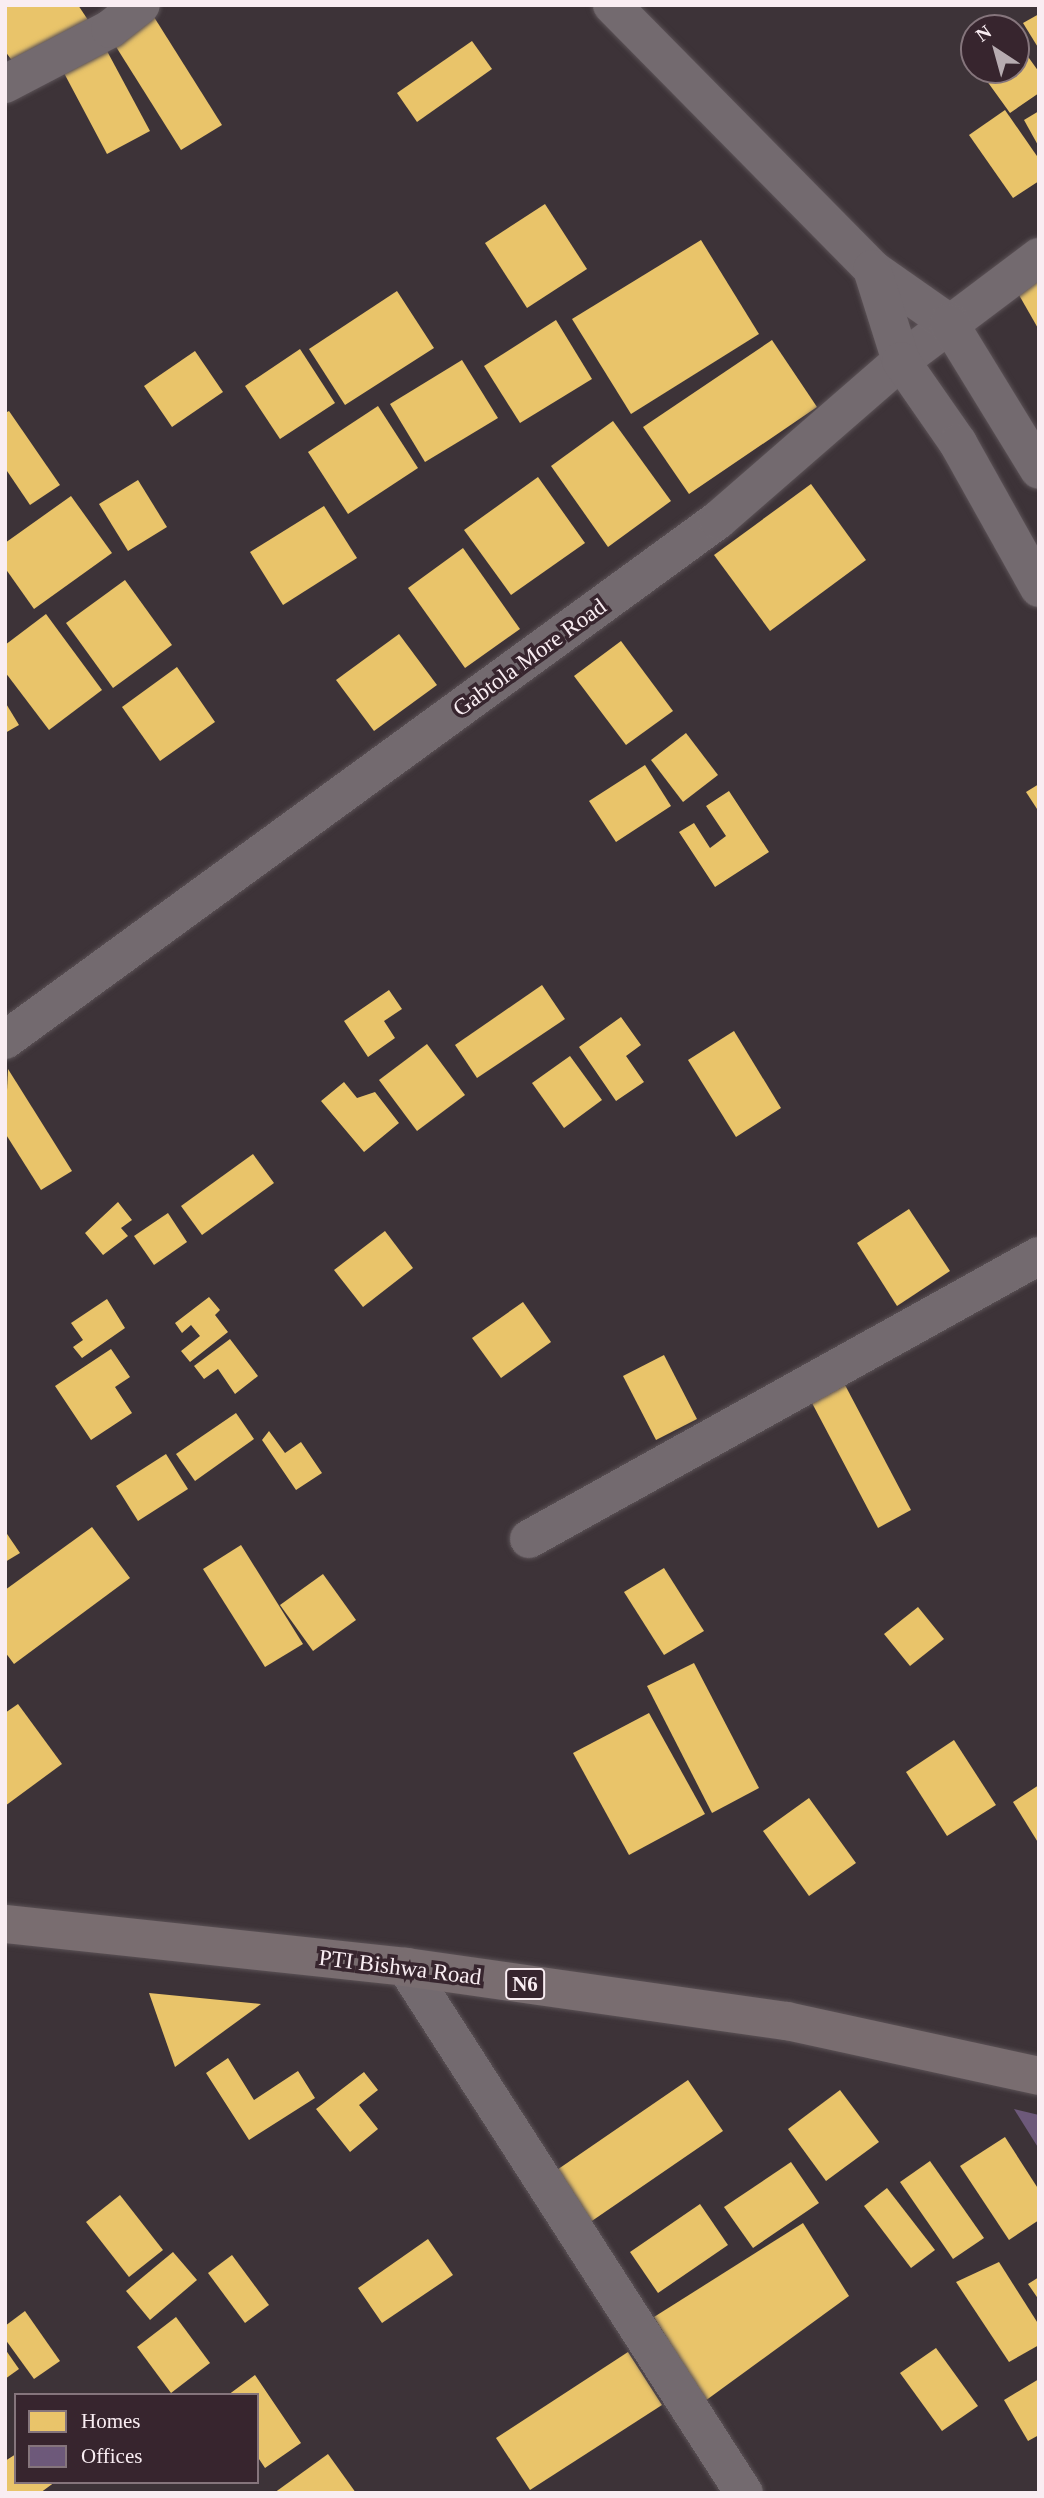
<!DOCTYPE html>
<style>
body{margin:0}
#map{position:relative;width:1044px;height:2498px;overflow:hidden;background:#3d3338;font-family:"Times New Roman",serif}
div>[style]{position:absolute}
.homes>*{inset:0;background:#e9c46a}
.offices>*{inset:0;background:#6d597a}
.roads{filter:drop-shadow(0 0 2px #5b5256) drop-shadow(0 0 2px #5b5256)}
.street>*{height:38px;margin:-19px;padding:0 19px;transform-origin:19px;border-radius:19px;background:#736a6f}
.secondary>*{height:38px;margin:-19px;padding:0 19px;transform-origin:19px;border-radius:19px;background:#736a6f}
.highway>*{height:38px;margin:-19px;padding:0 19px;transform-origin:19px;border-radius:19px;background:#796d70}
span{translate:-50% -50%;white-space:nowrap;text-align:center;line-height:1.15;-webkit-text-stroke:7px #37252e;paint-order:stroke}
.shield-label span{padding:2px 5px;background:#37252e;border:2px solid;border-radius:5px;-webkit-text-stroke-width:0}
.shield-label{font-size:21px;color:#f9edf2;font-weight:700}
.street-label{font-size:23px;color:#f9edf2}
.frame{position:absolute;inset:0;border:7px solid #f9edf2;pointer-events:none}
.legend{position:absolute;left:14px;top:2393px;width:245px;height:91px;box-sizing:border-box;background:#37252e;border:2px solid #85757c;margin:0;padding:9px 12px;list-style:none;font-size:21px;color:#f9edf2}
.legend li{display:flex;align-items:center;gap:14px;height:35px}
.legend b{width:35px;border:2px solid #85757c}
.north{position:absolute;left:960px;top:14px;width:70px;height:70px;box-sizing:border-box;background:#37252e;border:2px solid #85757c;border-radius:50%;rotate:324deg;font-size:19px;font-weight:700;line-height:28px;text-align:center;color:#f9edf2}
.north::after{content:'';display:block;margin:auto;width:24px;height:32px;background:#b7acb1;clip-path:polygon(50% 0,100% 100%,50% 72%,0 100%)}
</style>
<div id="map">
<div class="homes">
<div style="clip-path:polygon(5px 5px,78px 5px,88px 20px,18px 69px,5px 51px)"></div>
<div style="clip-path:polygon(1039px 14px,1039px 49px,1023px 23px)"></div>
<div style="clip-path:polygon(154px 17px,222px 125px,181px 150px,113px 42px)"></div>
<div style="clip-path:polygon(1016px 40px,1039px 72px,1039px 93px,1010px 113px,979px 70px,1016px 70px)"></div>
<div style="clip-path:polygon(472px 41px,492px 69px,417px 122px,397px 93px)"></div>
<div style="clip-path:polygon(107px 51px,150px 131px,107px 154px,64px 73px)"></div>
<div style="clip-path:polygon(1005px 110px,1039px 159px,1039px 181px,1013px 198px,969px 135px)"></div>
<div style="clip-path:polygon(1039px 111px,1039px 147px,1024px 120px)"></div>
<div style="clip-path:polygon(545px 204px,587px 269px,527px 308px,485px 243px)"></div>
<div style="clip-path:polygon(701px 240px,759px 334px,631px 414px,572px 319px)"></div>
<div style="clip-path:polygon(1039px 275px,1039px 330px,1015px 288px)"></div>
<div style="clip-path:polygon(397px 291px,434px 348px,345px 405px,309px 349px)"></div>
<div style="clip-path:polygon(556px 320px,592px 379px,520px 423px,484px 366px)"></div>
<div style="clip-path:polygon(772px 340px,817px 407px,689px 494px,643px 427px)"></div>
<div style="clip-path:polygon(300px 349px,335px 403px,280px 439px,245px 386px)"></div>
<div style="clip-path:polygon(195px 351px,223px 392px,172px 427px,144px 386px)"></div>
<div style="clip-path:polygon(462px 360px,498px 418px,425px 462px,390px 404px)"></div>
<div style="clip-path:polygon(378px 406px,418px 468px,348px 514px,308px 452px)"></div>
<div style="clip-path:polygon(9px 411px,60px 485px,30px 505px,5px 468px,5px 413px)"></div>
<div style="clip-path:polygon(613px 421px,671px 501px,608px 547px,551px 466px)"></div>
<div style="clip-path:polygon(538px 477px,585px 543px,511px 595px,464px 530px)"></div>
<div style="clip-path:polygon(138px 480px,167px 527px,128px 551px,99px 504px)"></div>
<div style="clip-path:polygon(811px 484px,866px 560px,770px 631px,714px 555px)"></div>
<div style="clip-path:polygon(71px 496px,112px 553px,34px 609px,5px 568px,5px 543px)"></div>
<div style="clip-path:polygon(324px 506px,357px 558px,283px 605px,250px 552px)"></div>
<div style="clip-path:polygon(463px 548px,520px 629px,465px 668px,408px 588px)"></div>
<div style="clip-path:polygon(125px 580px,172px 645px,113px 688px,66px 623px)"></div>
<div style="clip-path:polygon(46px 614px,102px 690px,49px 730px,5px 672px,5px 645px)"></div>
<div style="clip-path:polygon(399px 634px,437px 685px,374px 731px,336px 680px)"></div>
<div style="clip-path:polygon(621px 641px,673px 711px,626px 745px,574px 676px)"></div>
<div style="clip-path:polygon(177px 667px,215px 722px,160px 761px,122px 707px)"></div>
<div style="clip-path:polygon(5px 702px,19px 725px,5px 733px)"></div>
<div style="clip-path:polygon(686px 733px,718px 775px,683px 802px,651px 760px)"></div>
<div style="clip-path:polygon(645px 765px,671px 806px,616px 842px,589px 801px)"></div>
<div style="clip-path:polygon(1039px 784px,1039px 812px,1026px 792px)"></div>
<div style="clip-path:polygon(729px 791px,769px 852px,715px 887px,679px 832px,694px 823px,710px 848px,726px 836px,706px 806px)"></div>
<div style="clip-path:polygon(542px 985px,565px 1019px,477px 1078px,455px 1045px)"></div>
<div style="clip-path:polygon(389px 990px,402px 1009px,384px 1021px,395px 1038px,368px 1057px,344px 1021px)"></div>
<div style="clip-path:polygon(621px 1017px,641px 1045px,626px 1056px,644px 1082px,616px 1101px,579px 1047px)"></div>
<div style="clip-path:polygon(734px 1031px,781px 1108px,736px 1137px,688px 1060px)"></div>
<div style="clip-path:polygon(427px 1044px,465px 1095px,417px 1131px,379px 1080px)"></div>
<div style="clip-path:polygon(570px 1056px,602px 1100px,564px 1128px,532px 1083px)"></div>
<div style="clip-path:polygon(8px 1069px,72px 1171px,41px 1190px,5px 1133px)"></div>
<div style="clip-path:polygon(344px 1082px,357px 1098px,375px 1092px,399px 1123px,364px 1152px,321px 1101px)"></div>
<div style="clip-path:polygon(253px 1154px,274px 1183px,202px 1235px,181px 1206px)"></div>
<div style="clip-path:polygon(118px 1202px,132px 1220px,121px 1228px,128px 1236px,103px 1255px,85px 1233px)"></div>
<div style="clip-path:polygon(909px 1209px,950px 1271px,897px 1306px,857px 1243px)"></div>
<div style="clip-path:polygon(168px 1213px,187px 1242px,154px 1265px,134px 1236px)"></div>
<div style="clip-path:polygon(385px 1231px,413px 1268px,363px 1307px,334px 1270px)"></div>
<div style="clip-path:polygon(209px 1297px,220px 1310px,215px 1315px,228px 1332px,190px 1362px,181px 1351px,200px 1336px,191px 1325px,182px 1333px,175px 1323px)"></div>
<div style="clip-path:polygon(107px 1299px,125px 1328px,82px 1358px,73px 1347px,83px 1340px,71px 1323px)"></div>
<div style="clip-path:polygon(523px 1302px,551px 1342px,501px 1378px,472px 1338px)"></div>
<div style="clip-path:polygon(230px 1339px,258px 1376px,235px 1394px,218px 1369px,204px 1379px,194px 1366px)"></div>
<div style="clip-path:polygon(111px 1349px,130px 1377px,115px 1387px,132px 1413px,91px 1440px,55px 1386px)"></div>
<div style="clip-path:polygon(664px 1355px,697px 1419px,656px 1440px,623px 1376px)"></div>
<div style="clip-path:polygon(845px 1385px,911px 1510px,878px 1528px,812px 1403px)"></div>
<div style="clip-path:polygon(236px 1413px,254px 1439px,195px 1481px,176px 1454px)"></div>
<div style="clip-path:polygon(269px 1431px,285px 1453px,301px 1442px,322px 1473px,296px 1490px,262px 1440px)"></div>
<div style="clip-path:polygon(166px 1454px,188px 1489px,138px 1521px,116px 1486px)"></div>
<div style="clip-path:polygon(92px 1527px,130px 1578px,14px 1664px,5px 1652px,5px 1590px)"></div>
<div style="clip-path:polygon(5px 1531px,20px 1553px,5px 1562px)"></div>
<div style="clip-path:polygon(241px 1545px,303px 1644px,265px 1667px,203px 1569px)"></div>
<div style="clip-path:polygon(664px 1568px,704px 1631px,664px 1655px,624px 1592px)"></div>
<div style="clip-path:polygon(323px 1574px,356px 1620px,313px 1651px,280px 1605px)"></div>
<div style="clip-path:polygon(918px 1607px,944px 1639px,910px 1666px,884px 1634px)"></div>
<div style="clip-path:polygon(694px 1663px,759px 1788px,712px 1813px,647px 1686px)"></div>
<div style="clip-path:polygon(18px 1704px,62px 1764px,5px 1806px,5px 1713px)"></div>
<div style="clip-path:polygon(649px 1713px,705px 1814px,629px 1855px,573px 1753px)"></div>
<div style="clip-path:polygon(954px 1740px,996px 1805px,947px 1836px,906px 1772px)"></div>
<div style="clip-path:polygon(1039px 1785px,1039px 1844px,1013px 1802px)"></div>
<div style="clip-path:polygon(809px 1798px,856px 1863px,809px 1896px,763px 1831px)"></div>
<div style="clip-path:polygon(149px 1993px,261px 2004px,175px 2067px)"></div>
<div style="clip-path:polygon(228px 2058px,254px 2100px,298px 2071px,315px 2098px,249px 2140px,206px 2073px)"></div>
<div style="clip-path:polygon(364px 2072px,378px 2090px,359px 2105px,378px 2129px,350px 2152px,316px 2109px)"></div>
<div style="clip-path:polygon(688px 2080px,723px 2131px,586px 2225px,551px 2174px)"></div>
<div style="clip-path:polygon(840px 2090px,879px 2142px,826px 2181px,788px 2129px)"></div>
<div style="clip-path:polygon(1005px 2137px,1039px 2190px,1039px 2220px,1009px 2240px,960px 2166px)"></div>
<div style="clip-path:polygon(930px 2161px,984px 2238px,953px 2259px,900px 2182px)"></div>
<div style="clip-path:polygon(791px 2162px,819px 2203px,753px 2248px,724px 2207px)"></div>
<div style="clip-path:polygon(887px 2188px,935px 2250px,911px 2268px,864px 2206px)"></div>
<div style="clip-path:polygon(120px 2195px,163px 2250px,129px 2277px,86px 2222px)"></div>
<div style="clip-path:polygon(700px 2204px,728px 2245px,658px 2293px,630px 2252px)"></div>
<div style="clip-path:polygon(803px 2223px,849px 2296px,705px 2401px,654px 2317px)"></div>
<div style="clip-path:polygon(428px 2239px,453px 2275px,382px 2323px,358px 2288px)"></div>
<div style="clip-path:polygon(173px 2252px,197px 2280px,150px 2320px,126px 2291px)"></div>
<div style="clip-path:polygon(232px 2255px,269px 2305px,245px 2323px,208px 2273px)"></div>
<div style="clip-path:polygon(999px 2262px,1039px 2325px,1039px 2345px,1009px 2362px,956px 2282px)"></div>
<div style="clip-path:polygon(1039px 2277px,1039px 2300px,1028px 2284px)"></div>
<div style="clip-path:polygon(25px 2311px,60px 2361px,34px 2379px,5px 2339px,5px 2326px)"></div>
<div style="clip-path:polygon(176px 2317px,210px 2363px,171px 2393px,137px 2347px)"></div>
<div style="clip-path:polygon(936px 2348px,978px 2406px,942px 2431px,900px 2373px)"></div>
<div style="clip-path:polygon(5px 2349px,19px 2369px,5px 2379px)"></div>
<div style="clip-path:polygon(628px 2352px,662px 2405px,530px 2490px,496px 2438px)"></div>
<div style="clip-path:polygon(255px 2375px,301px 2443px,265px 2468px,257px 2456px,257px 2395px,228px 2395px)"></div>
<div style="clip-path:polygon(1039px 2379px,1039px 2435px,1028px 2441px,1004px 2400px)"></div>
<div style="clip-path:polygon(16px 2454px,16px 2482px,55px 2482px,40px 2493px,5px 2493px,5px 2461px)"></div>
<div style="clip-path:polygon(328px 2454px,356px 2493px,274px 2493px)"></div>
</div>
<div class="offices">
<div style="clip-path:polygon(1014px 2109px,1039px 2115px,1039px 2149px)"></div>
</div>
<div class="roads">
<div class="street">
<div style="left:5px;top:84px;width:119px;rotate:-27.6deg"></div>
<div style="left:110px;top:29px;width:39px;rotate:-38deg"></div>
<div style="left:5px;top:1040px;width:882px;rotate:-36.1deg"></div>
<div style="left:718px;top:520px;width:242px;rotate:-41deg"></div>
<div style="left:901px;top:361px;width:173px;rotate:-37deg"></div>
<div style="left:529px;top:1539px;width:583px;rotate:-29.03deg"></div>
<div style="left:406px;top:1967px;width:625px;rotate:57.28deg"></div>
</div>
<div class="secondary">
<div style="left:612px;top:5px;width:371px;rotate:45.4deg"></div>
<div style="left:872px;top:269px;width:94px;rotate:35deg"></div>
<div style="left:949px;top:323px;width:172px;rotate:58.5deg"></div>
<div style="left:872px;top:269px;width:96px;rotate:72.5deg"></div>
<div style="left:901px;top:361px;width:100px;rotate:55.2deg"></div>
<div style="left:958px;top:443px;width:166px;rotate:60.8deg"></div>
</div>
<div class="highway">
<div style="left:5px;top:1924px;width:403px;rotate:6.1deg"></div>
<div style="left:406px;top:1967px;width:385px;rotate:8.1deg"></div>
<div style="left:787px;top:2021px;width:258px;rotate:12.3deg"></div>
</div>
</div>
<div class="shield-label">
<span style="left:525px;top:1984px">N6</span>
</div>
<div class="street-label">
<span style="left:530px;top:658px;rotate:-36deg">Gabtola More Road</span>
<span style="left:400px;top:1968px;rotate:7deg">PTI Bishwa Road</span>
</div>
<div class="frame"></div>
<ul class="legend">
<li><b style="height:19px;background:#e9c46a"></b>Homes</li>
<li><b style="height:19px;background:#6d597a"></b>Offices</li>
</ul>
<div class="north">N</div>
</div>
